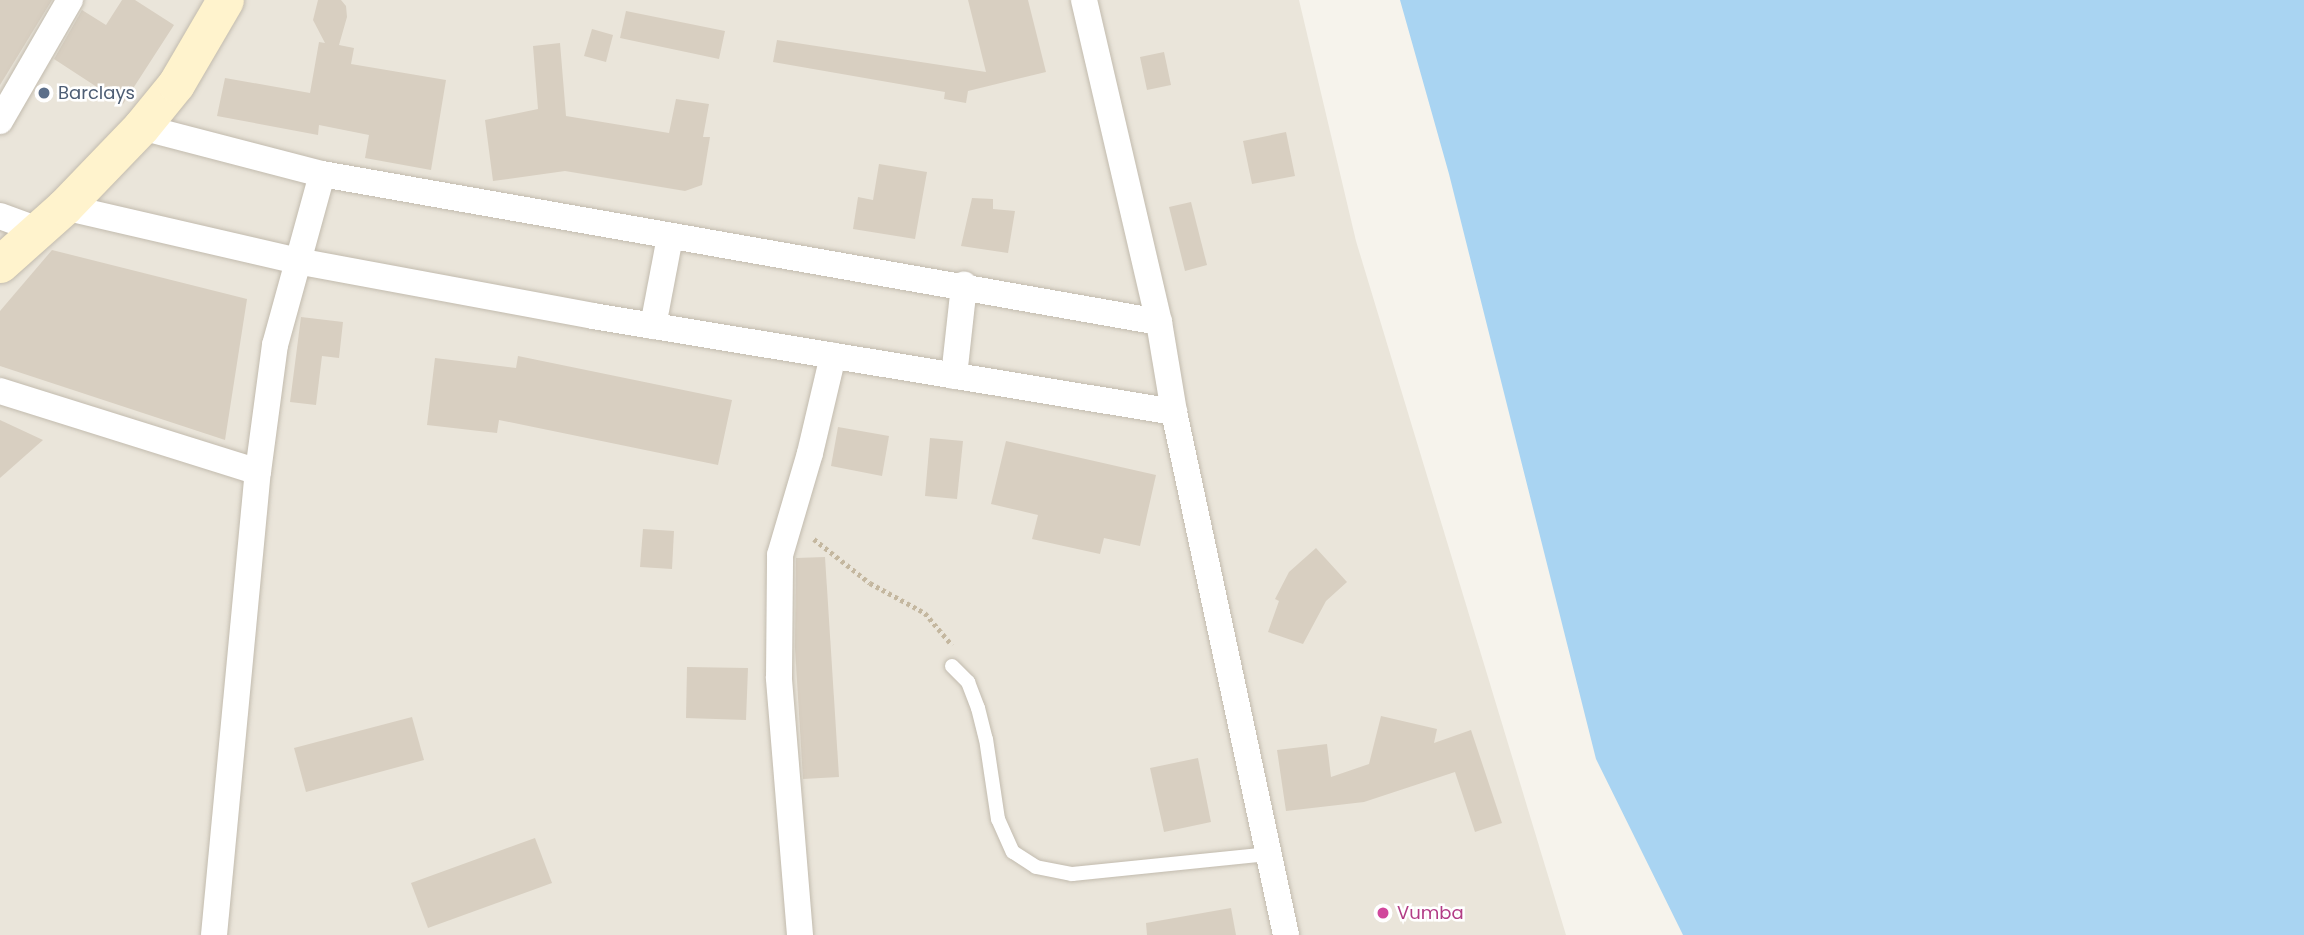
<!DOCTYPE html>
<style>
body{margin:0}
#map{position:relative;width:2304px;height:935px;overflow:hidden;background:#f6f3ec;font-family:Poppins,sans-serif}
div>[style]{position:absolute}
.residential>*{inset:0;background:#eae5da}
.water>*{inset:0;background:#a9d4f2}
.building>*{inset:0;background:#d8cfc1}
.path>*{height:4.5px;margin-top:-2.25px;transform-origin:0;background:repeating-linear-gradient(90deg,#c4b79f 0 3.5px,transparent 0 7px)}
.roads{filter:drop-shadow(0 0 2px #c2bbae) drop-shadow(0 0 2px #c2bbae)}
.lane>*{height:14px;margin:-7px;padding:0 7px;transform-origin:7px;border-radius:7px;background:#fff}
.street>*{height:26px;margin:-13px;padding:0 13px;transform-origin:13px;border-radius:13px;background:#fff}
.secondary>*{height:37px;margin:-18.5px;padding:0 18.5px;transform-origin:18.5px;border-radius:18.5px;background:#fff3cd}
.dots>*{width:19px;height:19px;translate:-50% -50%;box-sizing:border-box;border:4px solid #fff;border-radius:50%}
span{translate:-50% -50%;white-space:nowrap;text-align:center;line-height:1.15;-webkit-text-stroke:5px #fff;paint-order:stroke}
.service-label{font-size:18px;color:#4e5e75}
.left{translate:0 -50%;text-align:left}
.hotel-label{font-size:18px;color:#b23c85}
</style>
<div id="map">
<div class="residential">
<div style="clip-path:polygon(0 0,1299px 0,1356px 241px,1566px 935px,0 935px)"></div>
</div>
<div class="water">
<div style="clip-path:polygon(1400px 0,2304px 0,2304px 935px,1683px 935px,1596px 759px,1449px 174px)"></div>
</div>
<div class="building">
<div style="clip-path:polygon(0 0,52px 0,0 85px)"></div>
<div style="clip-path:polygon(122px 0,135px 0,174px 25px,123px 104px,54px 59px,82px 10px,106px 25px)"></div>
<div style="clip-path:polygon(318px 0,341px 0,346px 6px,347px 17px,339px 45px,354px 48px,351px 64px,446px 80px,431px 170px,365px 158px,369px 135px,319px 125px,318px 135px,217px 116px,225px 78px,310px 93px,319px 42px,325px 43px,313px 20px)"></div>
<div style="clip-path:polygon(968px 0,1028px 0,1046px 72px,968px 91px,966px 103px,944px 99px,945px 92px,773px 62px,777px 40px,986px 72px)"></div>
<div style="clip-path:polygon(626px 11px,725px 31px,719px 59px,620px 38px)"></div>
<div style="clip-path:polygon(592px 29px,613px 35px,606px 62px,584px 56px)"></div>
<div style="clip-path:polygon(560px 43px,566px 116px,669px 133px,676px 99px,709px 104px,703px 137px,710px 137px,702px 185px,685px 191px,565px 171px,493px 181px,485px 120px,538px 109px,533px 46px)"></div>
<div style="clip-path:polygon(1164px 52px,1171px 85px,1147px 90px,1140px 57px)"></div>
<div style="clip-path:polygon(1286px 132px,1295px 176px,1252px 184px,1243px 141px)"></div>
<div style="clip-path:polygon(879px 164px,927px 172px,915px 239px,853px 229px,858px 197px,873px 200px)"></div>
<div style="clip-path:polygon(972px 198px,993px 199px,993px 209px,1015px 211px,1008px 253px,961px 246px)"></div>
<div style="clip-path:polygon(1191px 202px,1207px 265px,1185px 271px,1169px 207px)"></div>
<div style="clip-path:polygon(52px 250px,247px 299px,225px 440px,0 366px,0 311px)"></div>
<div style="clip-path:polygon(301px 317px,343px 322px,339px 358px,322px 356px,316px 405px,290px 402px)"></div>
<div style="clip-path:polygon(518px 356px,732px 400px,718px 465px,499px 420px,497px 433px,427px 425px,435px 358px,516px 368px)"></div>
<div style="clip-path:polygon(0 420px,43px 440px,0 478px)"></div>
<div style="clip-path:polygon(838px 427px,889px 436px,882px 476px,831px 466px)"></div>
<div style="clip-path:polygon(930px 438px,963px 441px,957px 499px,925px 496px)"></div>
<div style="clip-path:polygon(1006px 441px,1156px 475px,1140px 546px,1104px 538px,1100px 554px,1032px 539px,1038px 515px,991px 504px)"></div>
<div style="clip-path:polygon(643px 529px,674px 531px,672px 569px,640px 567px)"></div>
<div style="clip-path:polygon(1316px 548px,1347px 582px,1326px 601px,1303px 644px,1268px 632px,1279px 601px,1275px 599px,1289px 572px)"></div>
<div style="clip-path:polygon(825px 557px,839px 777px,803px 779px,795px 648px,796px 558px)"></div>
<div style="clip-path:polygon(687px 667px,748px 668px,746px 720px,686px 718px)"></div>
<div style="clip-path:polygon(1381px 716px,1437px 729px,1434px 743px,1471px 730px,1502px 823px,1475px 832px,1455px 772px,1364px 802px,1286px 811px,1277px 750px,1327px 744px,1331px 777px,1369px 764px)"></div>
<div style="clip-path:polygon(412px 717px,424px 760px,306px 792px,294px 748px)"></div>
<div style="clip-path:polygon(1198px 758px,1211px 822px,1164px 832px,1150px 768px)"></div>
<div style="clip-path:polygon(535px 838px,552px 883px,428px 928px,411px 883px)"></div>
<div style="clip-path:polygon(1231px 908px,1236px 935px,1147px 935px,1146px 923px)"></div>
</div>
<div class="path">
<div style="left:814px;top:539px;width:71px;rotate:38.2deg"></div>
<div style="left:870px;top:583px;width:63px;rotate:28.6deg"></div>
<div style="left:925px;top:613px;width:42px;rotate:49.8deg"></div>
</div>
<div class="roads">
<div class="lane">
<div style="left:952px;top:666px;width:23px;rotate:45deg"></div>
<div style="left:968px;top:682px;width:28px;rotate:69deg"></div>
<div style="left:978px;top:708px;width:32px;rotate:76deg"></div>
<div style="left:986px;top:739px;width:81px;rotate:81.5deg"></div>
<div style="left:998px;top:819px;width:36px;rotate:66deg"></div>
<div style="left:1013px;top:852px;width:27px;rotate:33deg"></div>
<div style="left:1036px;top:867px;width:37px;rotate:11deg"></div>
<div style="left:1072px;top:874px;width:197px;rotate:-5.8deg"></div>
</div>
<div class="street">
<div style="left:1084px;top:0;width:331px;rotate:76.9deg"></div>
<div style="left:1159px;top:322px;width:91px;rotate:80.5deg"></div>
<div style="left:1174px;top:412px;width:535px;rotate:77.91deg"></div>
<div style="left:0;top:121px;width:140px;rotate:-60deg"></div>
<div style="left:141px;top:127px;width:187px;rotate:14.6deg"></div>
<div style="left:322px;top:174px;width:850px;rotate:10.03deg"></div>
<div style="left:64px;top:207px;width:239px;rotate:13deg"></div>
<div style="left:297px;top:261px;width:301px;rotate:10.5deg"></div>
<div style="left:593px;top:316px;width:589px;rotate:9.38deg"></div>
<div style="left:0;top:216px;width:40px;rotate:20.2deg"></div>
<div style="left:653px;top:326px;width:91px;rotate:-79.2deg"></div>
<div style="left:954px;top:376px;width:92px;rotate:-83.7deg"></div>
<div style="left:0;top:391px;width:270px;rotate:17.4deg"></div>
<div style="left:214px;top:935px;width:465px;rotate:-84.6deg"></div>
<div style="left:258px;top:472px;width:128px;rotate:-82.4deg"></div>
<div style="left:275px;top:345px;width:177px;rotate:-74.6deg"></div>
<div style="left:800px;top:935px;width:259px;rotate:-94.7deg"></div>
<div style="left:779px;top:677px;width:122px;rotate:-89.5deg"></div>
<div style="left:780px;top:555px;width:106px;rotate:-73.6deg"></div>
<div style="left:810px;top:453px;width:100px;rotate:-76.7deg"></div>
</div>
<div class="secondary">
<div style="left:0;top:264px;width:86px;rotate:-41.7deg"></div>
<div style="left:64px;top:207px;width:111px;rotate:-46.1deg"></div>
<div style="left:141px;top:127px;width:55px;rotate:-50.9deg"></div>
<div style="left:176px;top:84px;width:97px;rotate:-59.7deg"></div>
</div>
</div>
<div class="dots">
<div style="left:44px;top:93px;background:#5c6f8a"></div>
<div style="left:1383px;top:913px;background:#d1479c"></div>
</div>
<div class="service-label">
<span class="left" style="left:58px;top:93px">Barclays</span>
</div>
<div class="hotel-label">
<span class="left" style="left:1397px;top:913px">Vumba</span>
</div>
</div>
